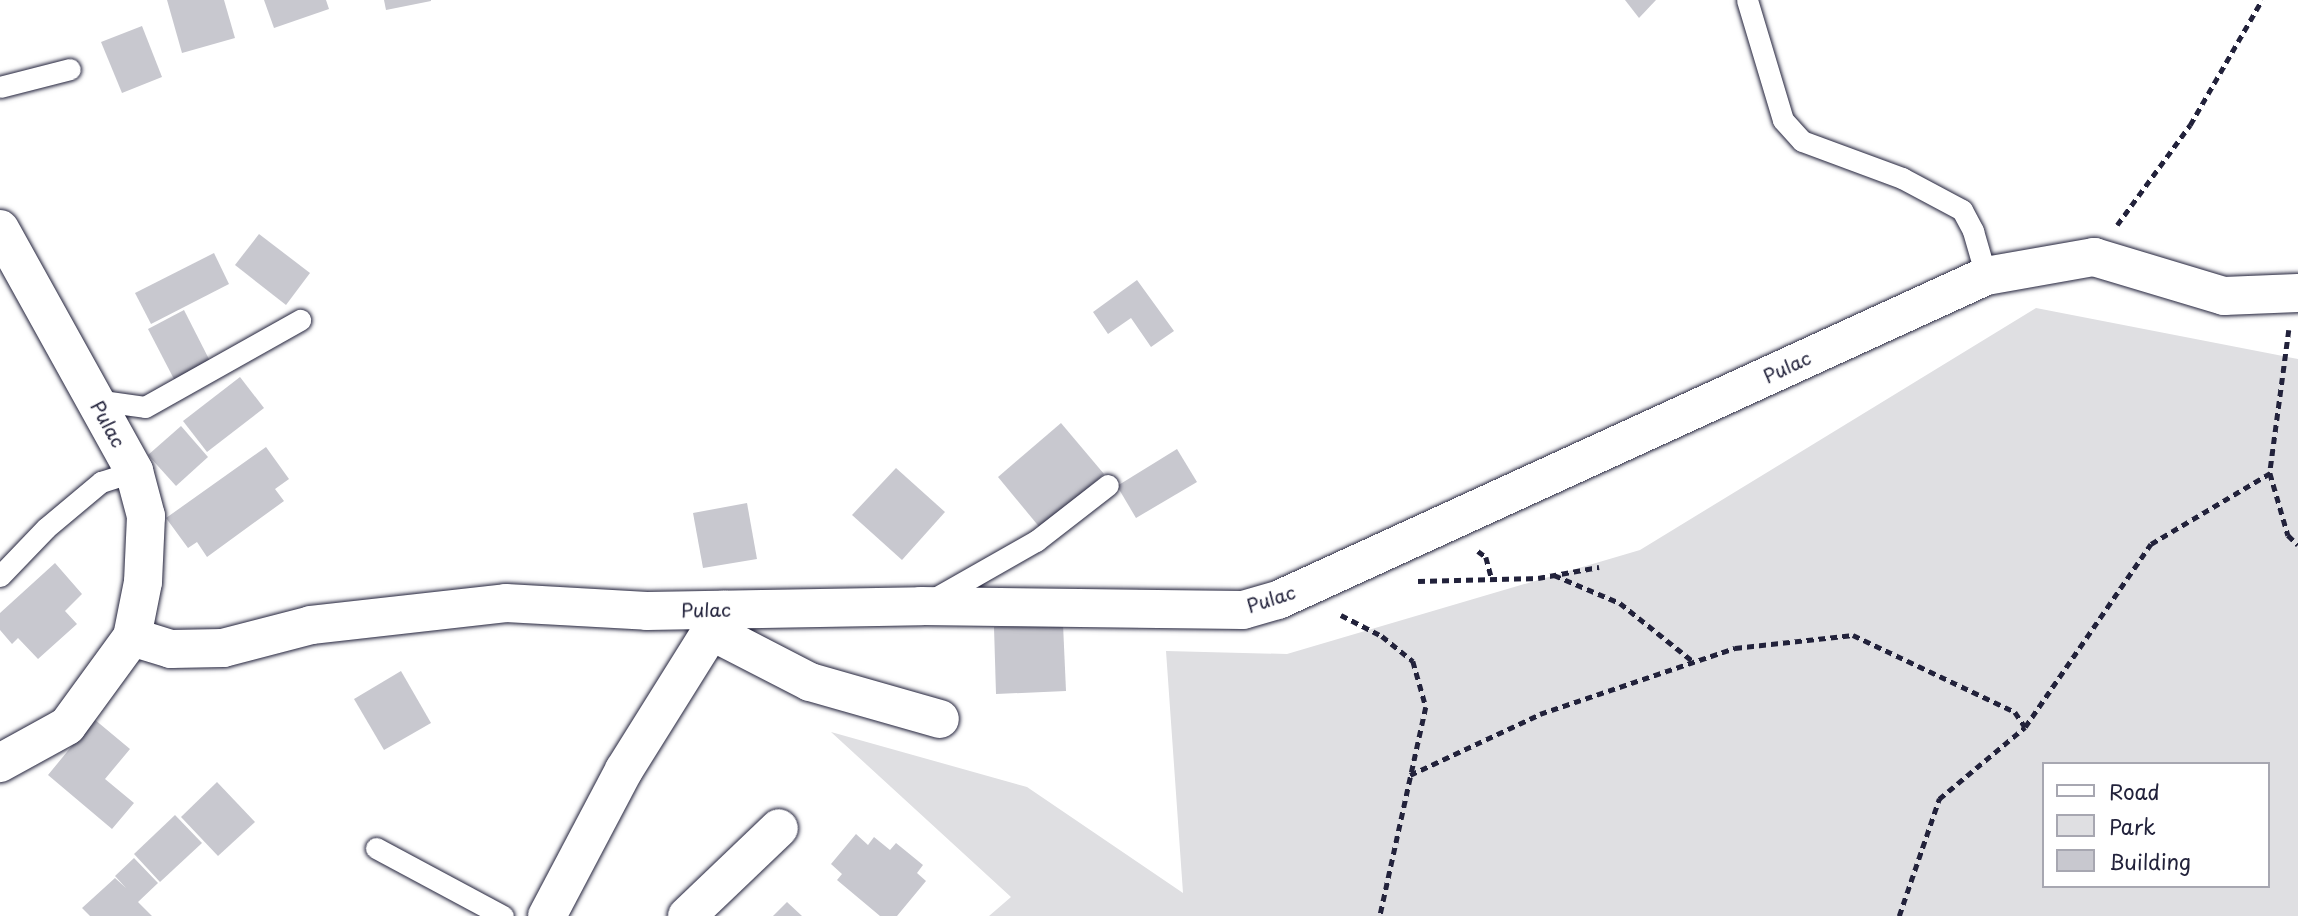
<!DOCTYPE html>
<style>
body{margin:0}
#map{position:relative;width:2298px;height:916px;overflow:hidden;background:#fff;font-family:"Playpen Sans",sans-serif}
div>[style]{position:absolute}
.green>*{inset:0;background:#dfdfe2}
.building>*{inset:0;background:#c8c8cf}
.path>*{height:4.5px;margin-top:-2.25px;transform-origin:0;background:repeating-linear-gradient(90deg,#22223b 0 7px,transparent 0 12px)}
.roads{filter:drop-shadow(0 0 2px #22223b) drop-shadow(0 0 2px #22223b)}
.service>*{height:21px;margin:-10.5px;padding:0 10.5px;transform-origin:10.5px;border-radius:10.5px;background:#fff}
.minor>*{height:38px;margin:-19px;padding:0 19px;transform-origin:19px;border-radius:19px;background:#fff}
span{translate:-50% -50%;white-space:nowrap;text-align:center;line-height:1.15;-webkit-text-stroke:7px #fff;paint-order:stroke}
.street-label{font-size:19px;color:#22223b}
.legend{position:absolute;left:2042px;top:762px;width:228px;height:126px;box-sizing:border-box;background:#fff;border:2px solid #a7a7b1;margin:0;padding:9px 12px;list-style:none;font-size:21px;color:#22223b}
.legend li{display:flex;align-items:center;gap:14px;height:35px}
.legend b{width:35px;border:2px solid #a7a7b1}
</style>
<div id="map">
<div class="green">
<div style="clip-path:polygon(evenodd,2036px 308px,2298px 359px,2298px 916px,989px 916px,1011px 897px,831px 732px,1027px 787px,1183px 893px,1166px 651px,1287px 654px,1640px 550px,2036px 308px,2044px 764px,2268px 764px,2268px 886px,2044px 886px,2044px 764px)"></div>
</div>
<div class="building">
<div style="clip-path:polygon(167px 0,224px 0,235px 38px,182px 53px)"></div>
<div style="clip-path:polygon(264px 0,326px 0,329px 9px,274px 28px)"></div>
<div style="clip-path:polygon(384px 0,431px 0,431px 1px,386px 10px)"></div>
<div style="clip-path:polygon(1625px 0,1656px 0,1639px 18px)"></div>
<div style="clip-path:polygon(142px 26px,162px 77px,122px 93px,101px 42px)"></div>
<div style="clip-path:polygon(259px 234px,310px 273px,286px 305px,235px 265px)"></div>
<div style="clip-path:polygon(214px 253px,229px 284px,151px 324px,135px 293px)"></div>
<div style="clip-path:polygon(1137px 280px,1174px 331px,1151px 347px,1131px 318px,1108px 334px,1093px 312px)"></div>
<div style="clip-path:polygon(184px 310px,212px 365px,176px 383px,148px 329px)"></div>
<div style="clip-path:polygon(240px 377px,264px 408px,207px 452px,183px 421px)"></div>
<div style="clip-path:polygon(1061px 423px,1104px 474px,1041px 529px,998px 477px)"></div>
<div style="clip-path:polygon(181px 426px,208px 457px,176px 486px,148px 455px)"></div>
<div style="clip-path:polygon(266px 447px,289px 479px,275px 489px,284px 501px,207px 557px,197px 542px,188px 548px,166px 518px)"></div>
<div style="clip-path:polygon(1177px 449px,1197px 482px,1136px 518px,1117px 486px)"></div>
<div style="clip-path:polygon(896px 468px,945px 512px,902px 560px,852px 515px)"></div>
<div style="clip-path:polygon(747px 503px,757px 559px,703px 568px,693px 513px)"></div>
<div style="clip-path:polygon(55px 563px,82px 594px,65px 611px,77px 624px,38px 659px,18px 638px,12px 644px,0 630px,0 613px)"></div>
<div style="clip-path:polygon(1063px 624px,1066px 691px,996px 694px,994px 627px)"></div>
<div style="clip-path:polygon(401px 671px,431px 723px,384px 750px,354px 699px)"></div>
<div style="clip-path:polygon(94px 719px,130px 749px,105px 779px,134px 803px,112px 829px,48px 775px)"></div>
<div style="clip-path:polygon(217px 782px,255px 822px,218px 856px,181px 817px)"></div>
<div style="clip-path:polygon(175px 815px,202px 843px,160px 882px,134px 854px)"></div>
<div style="clip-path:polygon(856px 834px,868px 845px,874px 837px,890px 850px,896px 843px,923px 865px,917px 873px,926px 881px,897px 916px,880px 916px,837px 880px,842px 874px,831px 864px)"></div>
<div style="clip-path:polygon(134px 858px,158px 883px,138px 902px,152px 916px,90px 916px,82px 908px,115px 878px,126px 888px,115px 876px)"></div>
<div style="clip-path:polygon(787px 902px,802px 916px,773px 916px)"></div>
</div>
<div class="path">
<div style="left:2117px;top:225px;width:124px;rotate:-53.9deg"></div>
<div style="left:2190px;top:125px;width:144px;rotate:-60.1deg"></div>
<div style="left:2289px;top:330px;width:144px;rotate:97.6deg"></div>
<div style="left:2270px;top:473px;width:65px;rotate:73.8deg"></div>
<div style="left:2288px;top:535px;width:14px;rotate:45deg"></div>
<div style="left:1478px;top:551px;width:10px;rotate:37deg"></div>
<div style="left:1486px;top:557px;width:24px;rotate:75deg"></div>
<div style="left:1554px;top:575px;width:72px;rotate:23deg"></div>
<div style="left:1620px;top:603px;width:95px;rotate:38.6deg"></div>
<div style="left:1418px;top:581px;width:120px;rotate:-1.4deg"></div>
<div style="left:1538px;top:578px;width:62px;rotate:-10.2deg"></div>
<div style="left:1341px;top:615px;width:46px;rotate:27.1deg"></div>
<div style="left:1382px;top:636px;width:40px;rotate:39deg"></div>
<div style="left:1413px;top:661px;width:48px;rotate:74.2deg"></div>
<div style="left:1426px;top:707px;width:214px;rotate:102.4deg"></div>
<div style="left:1410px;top:775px;width:144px;rotate:-25.1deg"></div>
<div style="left:1540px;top:714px;width:206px;rotate:-18.7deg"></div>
<div style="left:1735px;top:648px;width:119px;rotate:-6.3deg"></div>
<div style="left:1853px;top:635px;width:179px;rotate:25.4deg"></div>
<div style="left:2015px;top:712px;width:18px;rotate:56deg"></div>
<div style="left:1899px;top:916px;width:124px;rotate:-71.1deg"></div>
<div style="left:1939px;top:799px;width:112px;rotate:-39.9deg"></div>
<div style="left:2025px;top:727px;width:222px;rotate:-55.5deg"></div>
<div style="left:2151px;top:544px;width:139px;rotate:-30.8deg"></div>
</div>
<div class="roads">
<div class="service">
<div style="left:1747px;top:0;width:125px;rotate:73.3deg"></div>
<div style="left:1783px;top:120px;width:28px;rotate:48deg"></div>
<div style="left:1802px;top:141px;width:107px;rotate:20.3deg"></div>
<div style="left:1902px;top:178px;width:68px;rotate:28.1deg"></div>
<div style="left:1962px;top:210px;width:24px;rotate:62deg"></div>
<div style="left:1973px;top:231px;width:47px;rotate:73.9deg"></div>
<div style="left:0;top:87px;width:72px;rotate:-14.4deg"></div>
<div style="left:95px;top:400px;width:50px;rotate:8deg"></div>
<div style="left:145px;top:407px;width:178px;rotate:-29.3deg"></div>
<div style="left:0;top:576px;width:66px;rotate:-46.2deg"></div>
<div style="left:46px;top:528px;width:72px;rotate:-39.9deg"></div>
<div style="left:101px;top:482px;width:35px;rotate:-18deg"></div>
<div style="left:932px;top:600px;width:120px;rotate:-29.6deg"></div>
<div style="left:1036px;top:541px;width:91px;rotate:-37.9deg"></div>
<div style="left:376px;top:848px;width:144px;rotate:28.2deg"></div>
</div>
<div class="minor">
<div style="left:0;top:229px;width:277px;rotate:61deg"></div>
<div style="left:134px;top:471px;width:47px;rotate:75.1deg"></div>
<div style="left:146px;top:516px;width:66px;rotate:92.6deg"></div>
<div style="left:143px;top:582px;width:56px;rotate:101.3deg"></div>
<div style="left:132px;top:637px;width:110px;rotate:126.1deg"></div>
<div style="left:67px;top:726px;width:77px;rotate:151.1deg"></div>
<div style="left:711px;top:631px;width:111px;rotate:27.3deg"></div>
<div style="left:810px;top:682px;width:135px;rotate:15.9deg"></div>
<div style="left:132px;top:637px;width:41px;rotate:17.1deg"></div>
<div style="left:171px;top:649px;width:52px;rotate:-1.1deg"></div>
<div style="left:223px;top:648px;width:91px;rotate:-14.6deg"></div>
<div style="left:311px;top:625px;width:196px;rotate:-6.4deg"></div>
<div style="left:506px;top:603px;width:141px;rotate:3.2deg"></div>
<div style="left:647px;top:611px;width:274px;rotate:-1deg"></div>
<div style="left:921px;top:606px;width:322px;rotate:0.7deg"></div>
<div style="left:1243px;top:610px;width:36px;rotate:-16deg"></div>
<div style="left:1278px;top:600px;width:779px;rotate:-24.59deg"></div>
<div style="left:1986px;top:276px;width:110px;rotate:-10deg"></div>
<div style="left:2094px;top:257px;width:136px;rotate:16.7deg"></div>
<div style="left:2224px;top:296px;width:74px;rotate:-2.3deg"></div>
<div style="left:547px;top:916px;width:165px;rotate:-62.2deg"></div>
<div style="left:624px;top:770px;width:189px;rotate:-58deg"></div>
<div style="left:687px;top:916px;width:127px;rotate:-43.7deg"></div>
</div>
</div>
<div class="street-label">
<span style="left:1787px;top:367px;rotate:-25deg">Pulac</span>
<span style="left:108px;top:424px;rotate:61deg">Pulac</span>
<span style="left:1271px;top:599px;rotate:-18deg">Pulac</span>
<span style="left:706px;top:610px;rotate:-1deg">Pulac</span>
</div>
<ul class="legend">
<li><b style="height:9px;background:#fff"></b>Road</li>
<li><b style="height:19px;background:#dfdfe2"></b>Park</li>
<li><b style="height:19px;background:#c8c8cf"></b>Building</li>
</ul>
</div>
